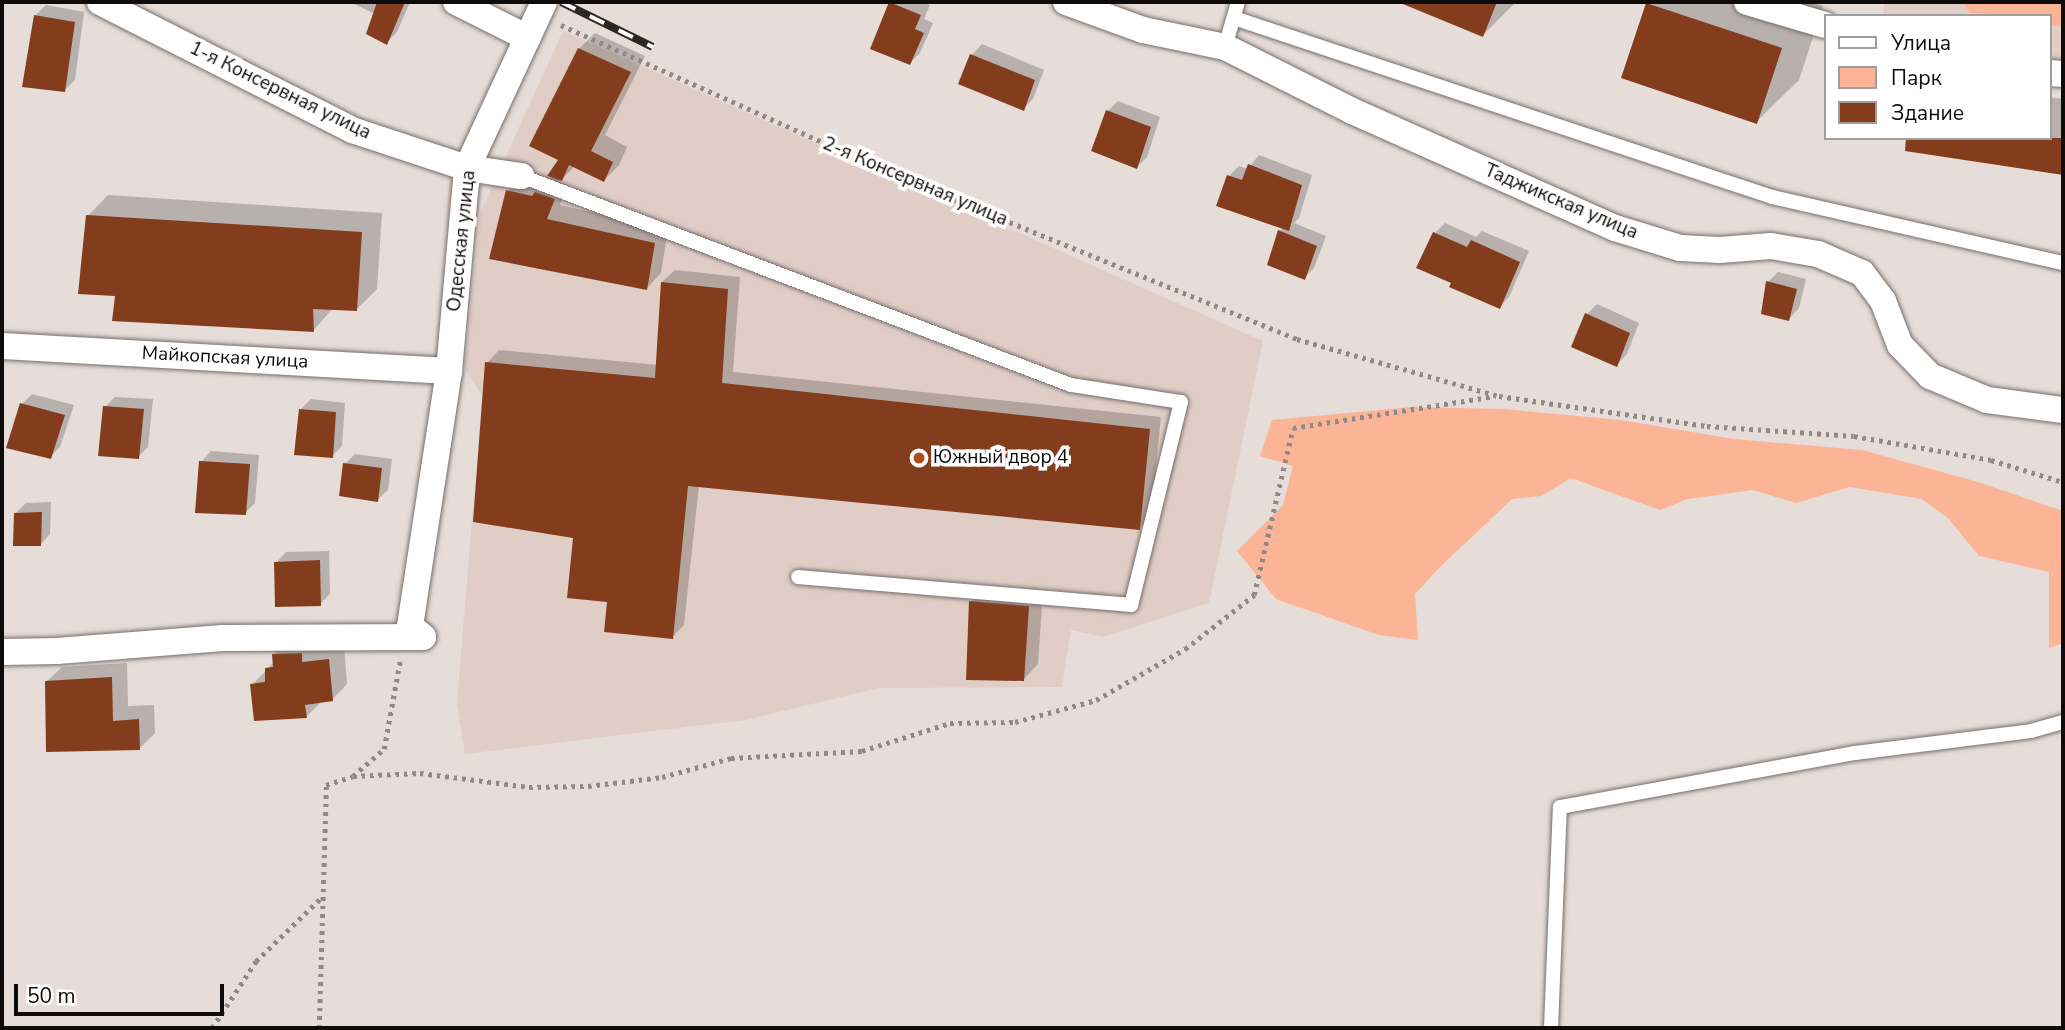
<!DOCTYPE html>
<meta charset="utf-8">
<style>
body{margin:0}
#map{position:relative;width:2065px;height:1030px;overflow:hidden;background:#e6dcd8;font-family:"Nunito Sans",sans-serif}
div>[style]{position:absolute}
.built>*{inset:0;background:#e0cec6}
.green>*{inset:0;background:#fbb496}
.shadow>*{inset:0;background:#0003}
.building>*{inset:0;background:#833d1c}
.path>*{height:4.5px;margin-top:-2.25px;transform-origin:0;background:repeating-linear-gradient(90deg,#918987 0 3.5px,transparent 0 8.5px)}
.roads{filter:drop-shadow(0 0 2px #776e6b) drop-shadow(0 0 2px #776e6b)}
.lane>*{height:14px;margin:-7px;padding:0 7px;transform-origin:7px;border-radius:7px;background:#fff}
.street>*{height:26px;margin:-13px;padding:0 13px;transform-origin:13px;border-radius:13px;background:#fff}
.rail>*{height:8px;margin-top:-4px;transform-origin:0;background:repeating-linear-gradient(90deg,#fff 0 16px,#2b2725 0 32px);box-sizing:border-box;border-block:2px solid #2b2725}
.dots>*{width:19px;height:19px;translate:-50% -50%;box-sizing:border-box;border:4px solid #fff;border-radius:50%}
span{translate:-50% -50%;white-space:nowrap;text-align:center;line-height:1.15;-webkit-text-stroke:7px #fff;paint-order:stroke}
.street-label{font-size:19px;color:#0f0b0a}
.poi-label{font-size:19px;color:#0f0b0a}
.left{translate:0 -50%;text-align:left}
.frame{position:absolute;inset:0;border:4px solid #0f0b0a;pointer-events:none}
.legend{position:absolute;left:1824px;top:14px;width:228px;height:126px;box-sizing:border-box;background:#fff;border:2px solid #9f9d9d;margin:0;padding:9px 12px;list-style:none;font-size:21px;color:#0f0b0a}
.legend li{display:flex;align-items:center;gap:14px;height:35px}
.legend b{width:35px;border:2px solid #9f9d9d}
.scale{position:absolute;left:14px;top:984px;width:210px;height:32px;box-sizing:border-box;border:4px solid #0f0b0a;border-top:0;padding-left:9px;font-size:21px;line-height:24px;white-space:nowrap;color:#0f0b0a;-webkit-text-stroke:5px #fff;paint-order:stroke}
</style>
<div id="map">
<div class="built">
<div style="clip-path:polygon(1884px 2px,2063px 2px,2063px 61px,2049px 59px,2049px 16px,1883px 16px)"></div>
<div style="clip-path:polygon(563px 31px,1263px 341px,1209px 603px,1103px 637px,1071px 630px,1062px 687px,879px 688px,745px 720px,465px 754px,457px 704px,482px 396px,465px 369px,480px 213px)"></div>
</div>
<div class="green">
<div style="clip-path:polygon(1962px 2px,2063px 2px,2063px 27px,2049px 25px,2049px 16px,1970px 13px)"></div>
<div style="clip-path:polygon(1412px 407px,1504px 409px,1621px 420px,1734px 439px,1862px 450px,1978px 482px,2063px 511px,2063px 643px,2049px 648px,2049px 572px,1979px 556px,1948px 518px,1922px 499px,1849px 487px,1796px 503px,1753px 490px,1688px 499px,1660px 510px,1571px 478px,1541px 496px,1512px 499px,1440px 567px,1415px 594px,1418px 640px,1379px 635px,1276px 599px,1237px 551px,1283px 505px,1293px 466px,1260px 456px,1272px 420px)"></div>
</div>
<div class="shadow">
<div style="clip-path:polygon(350px 2px,410px 2px,397px 32px,387px 42px,375px 14px)"></div>
<div style="clip-path:polygon(892px 2px,921px 2px,930px 5px,924px 19px,933px 23px,920px 53px,910px 63px)"></div>
<div style="clip-path:polygon(1398px 2px,1516px 2px,1483px 35px)"></div>
<div style="clip-path:polygon(1650px 2px,1811px 2px,1823px 6px,1799px 80px,1756px 122px,1648px 4px)"></div>
<div style="clip-path:polygon(46px 5px,84px 12px,75px 80px,65px 90px,36px 15px)"></div>
<div style="clip-path:polygon(595px 33px,645px 56px,605px 135px,627px 147px,619px 165px,604px 180px,575px 166px,559px 182px,568px 185px,560px 205px,668px 229px,661px 273px,647px 288px,491px 258px,508px 191px,522px 176px,547px 182px,553px 176px,561px 159px,531px 145px,579px 49px)"></div>
<div style="clip-path:polygon(982px 44px,1044px 70px,1033px 99px,1023px 109px,960px 83px,972px 55px)"></div>
<div style="clip-path:polygon(2049px 97px,2063px 99px,2063px 173px,1910px 151px,2049px 138px)"></div>
<div style="clip-path:polygon(1118px 101px,1160px 117px,1147px 157px,1137px 167px,1108px 111px)"></div>
<div style="clip-path:polygon(1259px 155px,1312px 175px,1299px 218px,1294px 223px,1326px 236px,1314px 268px,1304px 278px,1280px 231px,1284px 227px,1229px 176px,1239px 166px,1248px 169px)"></div>
<div style="clip-path:polygon(108px 195px,382px 213px,377px 289px,357px 309px,333px 308px,313px 331px,117px 295px,88px 216px)"></div>
<div style="clip-path:polygon(1445px 223px,1476px 237px,1482px 231px,1529px 251px,1509px 297px,1499px 307px,1453px 283px,1435px 233px)"></div>
<div style="clip-path:polygon(675px 270px,740px 277px,733px 372px,1161px 417px,1151px 516px,1139px 528px,699px 485px,684px 625px,672px 637px,609px 600px,487px 363px,499px 350px,658px 365px,662px 282px)"></div>
<div style="clip-path:polygon(1778px 272px,1806px 279px,1799px 308px,1789px 319px,1768px 282px)"></div>
<div style="clip-path:polygon(1597px 304px,1639px 323px,1627px 354px,1617px 365px,1587px 314px)"></div>
<div style="clip-path:polygon(32px 394px,74px 405px,60px 447px,50px 457px,22px 404px)"></div>
<div style="clip-path:polygon(115px 397px,153px 399px,148px 447px,138px 457px,105px 407px)"></div>
<div style="clip-path:polygon(311px 399px,345px 403px,342px 446px,332px 456px,301px 409px)"></div>
<div style="clip-path:polygon(211px 451px,259px 455px,255px 503px,245px 513px,201px 462px)"></div>
<div style="clip-path:polygon(355px 454px,392px 459px,388px 490px,377px 500px,345px 464px)"></div>
<div style="clip-path:polygon(51px 502px,50px 534px,40px 545px,16px 513px,26px 503px)"></div>
<div style="clip-path:polygon(329px 551px,330px 594px,320px 604px,276px 563px,286px 552px)"></div>
<div style="clip-path:polygon(3px 578px,4px 609px,2px 612px,2px 578px)"></div>
<div style="clip-path:polygon(986px 586px,1043px 591px,1038px 664px,1023px 680px,971px 602px)"></div>
<div style="clip-path:polygon(289px 639px,344px 645px,347px 684px,332px 700px,322px 701px,306px 717px,252px 685px,274px 662px,274px 654px)"></div>
<div style="clip-path:polygon(127px 663px,128px 706px,154px 705px,155px 733px,140px 748px,46px 682px,62px 667px)"></div>
</div>
<div class="building">
<div style="clip-path:polygon(377px 2px,405px 2px,387px 45px,366px 34px)"></div>
<div style="clip-path:polygon(889px 2px,921px 15px,915px 29px,924px 33px,910px 65px,870px 49px)"></div>
<div style="clip-path:polygon(1398px 2px,1497px 2px,1483px 37px)"></div>
<div style="clip-path:polygon(1646px 3px,1782px 48px,1757px 124px,1621px 78px)"></div>
<div style="clip-path:polygon(34px 15px,75px 22px,65px 92px,22px 87px)"></div>
<div style="clip-path:polygon(578px 48px,631px 72px,591px 151px,613px 162px,604px 182px,569px 165px,562px 181px,547px 176px,558px 160px,529px 146px)"></div>
<div style="clip-path:polygon(970px 54px,1035px 80px,1024px 111px,958px 84px)"></div>
<div style="clip-path:polygon(1106px 110px,1151px 127px,1137px 169px,1091px 151px)"></div>
<div style="clip-path:polygon(1906px 138px,2063px 138px,2063px 175px,1905px 151px)"></div>
<div style="clip-path:polygon(1248px 164px,1302px 185px,1289px 231px,1216px 206px,1227px 175px,1242px 180px)"></div>
<div style="clip-path:polygon(506px 190px,532px 196px,535px 192px,555px 199px,547px 219px,655px 243px,647px 290px,489px 259px)"></div>
<div style="clip-path:polygon(86px 215px,362px 232px,357px 311px,313px 309px,314px 332px,112px 321px,115px 296px,78px 294px)"></div>
<div style="clip-path:polygon(1278px 230px,1317px 246px,1305px 280px,1267px 265px)"></div>
<div style="clip-path:polygon(1433px 232px,1467px 247px,1471px 240px,1520px 262px,1500px 309px,1449px 287px,1451px 283px,1416px 268px)"></div>
<div style="clip-path:polygon(1766px 281px,1797px 289px,1789px 321px,1761px 314px)"></div>
<div style="clip-path:polygon(661px 282px,728px 289px,722px 383px,1150px 429px,1140px 530px,688px 486px,673px 639px,604px 632px,607px 602px,567px 598px,573px 538px,473px 522px,485px 362px,655px 378px)"></div>
<div style="clip-path:polygon(1585px 313px,1630px 333px,1617px 367px,1571px 347px)"></div>
<div style="clip-path:polygon(20px 403px,65px 415px,51px 459px,6px 448px)"></div>
<div style="clip-path:polygon(103px 406px,144px 409px,139px 459px,98px 456px)"></div>
<div style="clip-path:polygon(299px 409px,336px 412px,333px 458px,294px 455px)"></div>
<div style="clip-path:polygon(199px 461px,250px 464px,246px 515px,195px 513px)"></div>
<div style="clip-path:polygon(343px 463px,382px 468px,378px 502px,339px 496px)"></div>
<div style="clip-path:polygon(42px 512px,41px 546px,13px 546px,14px 513px)"></div>
<div style="clip-path:polygon(320px 560px,321px 606px,275px 607px,274px 562px)"></div>
<div style="clip-path:polygon(969px 601px,1029px 606px,1024px 681px,966px 680px)"></div>
<div style="clip-path:polygon(302px 653px,302px 662px,329px 659px,333px 701px,305px 705px,307px 718px,254px 721px,250px 684px,265px 682px,265px 668px,273px 667px,272px 654px)"></div>
<div style="clip-path:polygon(112px 677px,113px 721px,139px 719px,140px 750px,46px 752px,45px 681px)"></div>
</div>
<div class="path">
<div style="left:561px;top:25px;width:397px;rotate:24.1deg"></div>
<div style="left:923px;top:187px;width:404px;rotate:22.1deg"></div>
<div style="left:1297px;top:339px;width:210px;rotate:15.8deg"></div>
<div style="left:1499px;top:396px;width:210px;rotate:8.2deg"></div>
<div style="left:1707px;top:426px;width:147px;rotate:3.9deg"></div>
<div style="left:1854px;top:436px;width:139px;rotate:9.9deg"></div>
<div style="left:1991px;top:460px;width:75px;rotate:17deg"></div>
<div style="left:353px;top:776px;width:67px;rotate:-2.6deg"></div>
<div style="left:420px;top:773px;width:110px;rotate:7.3deg"></div>
<div style="left:529px;top:787px;width:59px;rotate:-1deg"></div>
<div style="left:588px;top:786px;width:75px;rotate:-6.9deg"></div>
<div style="left:662px;top:777px;width:72px;rotate:-15.4deg"></div>
<div style="left:731px;top:758px;width:131px;rotate:-3.1deg"></div>
<div style="left:862px;top:751px;width:92px;rotate:-17.7deg"></div>
<div style="left:950px;top:723px;width:65px;rotate:-0.9deg"></div>
<div style="left:1015px;top:722px;width:84px;rotate:-15.2deg"></div>
<div style="left:1096px;top:700px;width:103px;rotate:-29.8deg"></div>
<div style="left:1185px;top:649px;width:88px;rotate:-38deg"></div>
<div style="left:1254px;top:595px;width:171px;rotate:-76.9deg"></div>
<div style="left:1293px;top:428px;width:205px;rotate:-9deg"></div>
<div style="left:212px;top:1028px;width:80px;rotate:-56.7deg"></div>
<div style="left:256px;top:961px;width:92px;rotate:-44.1deg"></div>
<div style="left:319px;top:1028px;width:243px;rotate:-88.3deg"></div>
<div style="left:326px;top:785px;width:28px;rotate:-18deg"></div>
<div style="left:353px;top:776px;width:41px;rotate:-41.1deg"></div>
<div style="left:384px;top:749px;width:89px;rotate:-79.7deg"></div>
</div>
<div class="roads">
<div class="lane">
<div style="left:1234px;top:18px;width:567px;rotate:18.4deg"></div>
<div style="left:1772px;top:197px;width:298px;rotate:12.8deg"></div>
<div style="left:1225px;top:47px;width:47px;rotate:-73.9deg"></div>
<div style="left:521px;top:176px;width:588px;rotate:20.81deg"></div>
<div style="left:1071px;top:385px;width:111px;rotate:8.8deg"></div>
<div style="left:1181px;top:402px;width:209px;rotate:103.8deg"></div>
<div style="left:1131px;top:605px;width:334px;rotate:-175.2deg"></div>
<div style="left:1551px;top:1028px;width:221px;rotate:-87.7deg"></div>
<div style="left:1560px;top:807px;width:300px;rotate:-10.4deg"></div>
<div style="left:1855px;top:753px;width:177px;rotate:-7.1deg"></div>
<div style="left:2031px;top:731px;width:33px;rotate:-16deg"></div>
</div>
<div class="street">
<div style="left:100px;top:2px;width:283px;rotate:26.9deg"></div>
<div style="left:352px;top:130px;width:121px;rotate:18.3deg"></div>
<div style="left:467px;top:168px;width:55px;rotate:8.4deg"></div>
<div style="left:456px;top:2px;width:80px;rotate:26.6deg"></div>
<div style="left:1066px;top:2px;width:82px;rotate:20deg"></div>
<div style="left:1143px;top:30px;width:84px;rotate:11.7deg"></div>
<div style="left:1225px;top:47px;width:142px;rotate:26.7deg"></div>
<div style="left:1352px;top:111px;width:288px;rotate:24deg"></div>
<div style="left:1615px;top:228px;width:68px;rotate:17.1deg"></div>
<div style="left:1680px;top:248px;width:40px;rotate:2.9deg"></div>
<div style="left:1720px;top:250px;width:51px;rotate:-4.5deg"></div>
<div style="left:1771px;top:246px;width:48px;rotate:9.7deg"></div>
<div style="left:1818px;top:254px;width:48px;rotate:23.4deg"></div>
<div style="left:1862px;top:273px;width:35px;rotate:53deg"></div>
<div style="left:1883px;top:301px;width:47px;rotate:68.9deg"></div>
<div style="left:1900px;top:345px;width:43px;rotate:45.9deg"></div>
<div style="left:1930px;top:376px;width:62px;rotate:22.8deg"></div>
<div style="left:1987px;top:400px;width:77px;rotate:7.5deg"></div>
<div style="left:1747px;top:2px;width:81px;rotate:16.4deg"></div>
<div style="left:2049px;top:73px;width:14px;rotate:4deg"></div>
<div style="left:2px;top:346px;width:448px;rotate:3.2deg"></div>
<div style="left:423px;top:637px;width:17px;rotate:-140deg"></div>
<div style="left:410px;top:626px;width:258px;rotate:-81.3deg"></div>
<div style="left:449px;top:371px;width:204px;rotate:-84.9deg"></div>
<div style="left:467px;top:168px;width:183px;rotate:-65.1deg"></div>
<div style="left:2px;top:652px;width:55px;rotate:-1deg"></div>
<div style="left:57px;top:651px;width:166px;rotate:-4.5deg"></div>
<div style="left:222px;top:638px;width:201px;rotate:-0.3deg"></div>
</div>
</div>
<div class="rail">
<div style="left:561px;top:2px;width:102px;rotate:26.1deg"></div>
</div>
<div class="dots">
<div style="left:919px;top:458px;background:#b04c17"></div>
</div>
<div class="street-label">
<span style="left:280px;top:91px;rotate:26deg">1-я Консервная улица</span>
<span style="left:915px;top:182px;rotate:23deg">2-я Консервная улица</span>
<span style="left:1561px;top:202px;rotate:23deg">Таджикская улица</span>
<span style="left:462px;top:241px;rotate:-84deg">Одесская улица</span>
<span style="left:225px;top:358px;rotate:3deg">Майкопская улица</span>
</div>
<div class="poi-label">
<span class="left" style="left:933px;top:458px">Южный двор 4</span>
</div>
<div class="frame"></div>
<ul class="legend">
<li><b style="height:9px;background:#fff"></b>Улица</li>
<li><b style="height:19px;background:#fbb496"></b>Парк</li>
<li><b style="height:19px;background:#833d1c"></b>Здание</li>
</ul>
<div class="scale">50 m</div>
</div>
